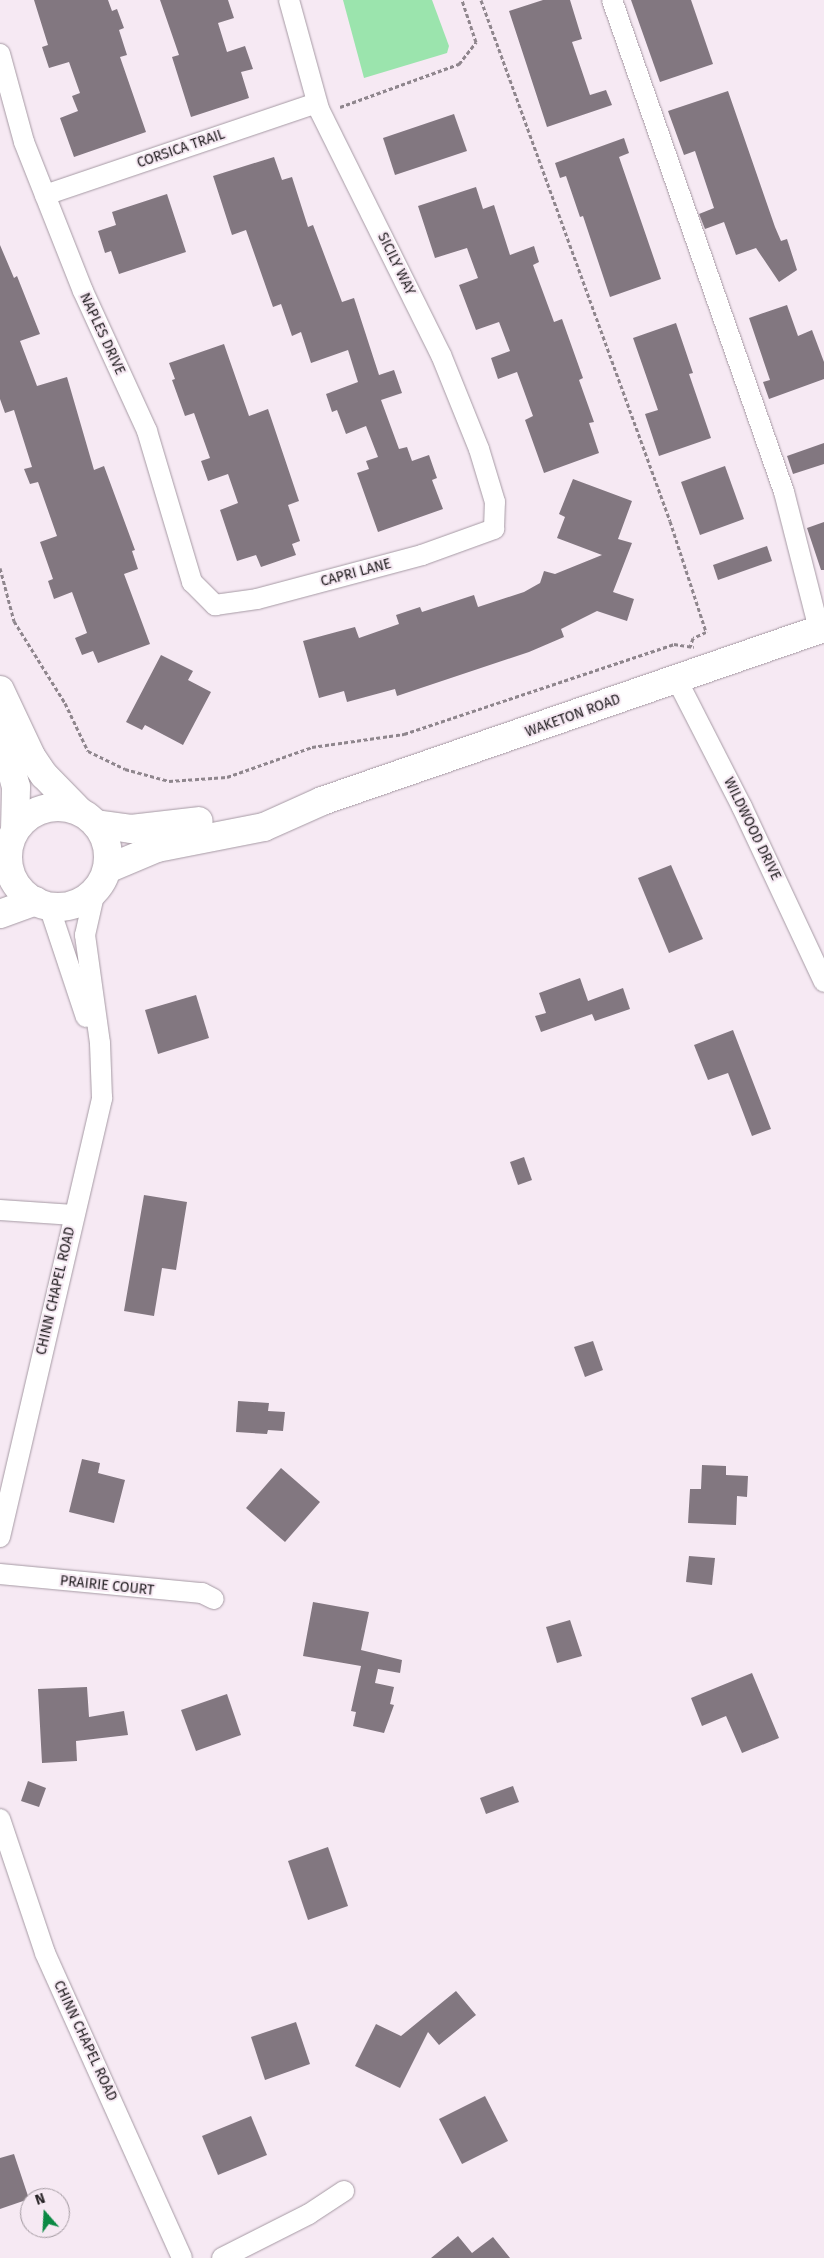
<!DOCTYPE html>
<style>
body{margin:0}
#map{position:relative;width:824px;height:2258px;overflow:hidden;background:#f6e9f3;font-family:"Fira Sans",sans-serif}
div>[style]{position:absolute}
.water>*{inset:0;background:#9be4ad}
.building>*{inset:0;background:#827780}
.path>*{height:3px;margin-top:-1.5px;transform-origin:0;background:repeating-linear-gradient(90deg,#8f868d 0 4px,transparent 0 6.5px)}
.roads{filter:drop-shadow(0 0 1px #a69aa4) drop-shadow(0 0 1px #a69aa4)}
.street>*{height:20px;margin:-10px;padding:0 10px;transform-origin:10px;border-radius:10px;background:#fff}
.secondary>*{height:28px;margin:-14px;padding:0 14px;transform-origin:14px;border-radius:14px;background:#fff}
.secondary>.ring{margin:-14px;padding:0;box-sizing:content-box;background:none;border:28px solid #fff;border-radius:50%}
span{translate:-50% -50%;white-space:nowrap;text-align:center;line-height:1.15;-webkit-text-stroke:4px #f6e9f3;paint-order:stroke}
.street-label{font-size:14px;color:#242023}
.north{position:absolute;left:20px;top:2188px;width:50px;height:50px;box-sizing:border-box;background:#f6e9f3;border:1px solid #a299a0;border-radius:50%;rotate:341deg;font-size:14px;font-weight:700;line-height:20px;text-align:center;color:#242023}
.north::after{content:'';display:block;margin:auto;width:18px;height:22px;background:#0b8944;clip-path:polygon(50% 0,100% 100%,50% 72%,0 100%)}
</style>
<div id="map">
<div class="water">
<div style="clip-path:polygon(343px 0,432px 0,449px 46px,447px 53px,364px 78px)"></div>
</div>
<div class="building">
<div style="clip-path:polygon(34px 0,108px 0,112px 11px,117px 9px,124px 28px,119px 30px,127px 55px,120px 57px,146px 132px,74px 157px,60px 118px,78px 111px,72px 96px,80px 93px,69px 62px,49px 68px,42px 47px,48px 45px)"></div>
<div style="clip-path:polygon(160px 0,228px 0,234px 18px,218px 23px,227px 52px,245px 46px,253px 69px,241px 72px,249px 98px,191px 117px,172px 57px,179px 55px)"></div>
<div style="clip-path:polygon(543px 0,570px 0,582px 39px,572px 42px,590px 95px,606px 90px,612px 105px,547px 127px,509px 11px)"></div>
<div style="clip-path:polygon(631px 0,691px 0,713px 64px,660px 82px)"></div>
<div style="clip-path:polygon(728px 91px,775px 227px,781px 241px,787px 239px,797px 270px,779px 282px,756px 248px,736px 255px,724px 222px,705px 229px,699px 214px,714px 208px,695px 151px,684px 155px,668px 111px)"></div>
<div style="clip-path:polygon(454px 114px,467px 151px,395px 175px,383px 138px)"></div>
<div style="clip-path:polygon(624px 138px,629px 153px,619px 157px,661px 279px,610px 297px,583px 216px,580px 217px,566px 176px,560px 178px,555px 163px)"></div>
<div style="clip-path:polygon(274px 157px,282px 180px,292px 177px,308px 227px,313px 225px,342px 302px,354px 298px,379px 375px,394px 370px,402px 393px,381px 400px,399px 449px,407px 447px,412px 461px,429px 455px,437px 478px,432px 480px,443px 509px,378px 532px,357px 473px,369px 469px,366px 461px,378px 457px,366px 426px,346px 434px,337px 410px,332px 412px,326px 394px,358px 382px,348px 350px,311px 363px,301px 332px,292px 336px,281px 304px,273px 307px,246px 230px,232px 235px,213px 176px)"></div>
<div style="clip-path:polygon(476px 187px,483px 209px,494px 205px,510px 255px,534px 246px,539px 262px,533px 265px,554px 322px,562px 319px,583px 378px,579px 380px,594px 422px,589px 423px,599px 453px,544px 473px,525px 420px,533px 416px,517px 372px,498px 379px,491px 358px,510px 351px,499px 322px,476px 330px,459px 285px,478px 278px,467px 248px,435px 258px,418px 206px)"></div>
<div style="clip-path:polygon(167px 194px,186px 252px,119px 274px,111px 251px,105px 253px,98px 231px,116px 225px,112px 212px)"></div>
<div style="clip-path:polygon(0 245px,14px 278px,17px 276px,40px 334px,20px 341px,37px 386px,67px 377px,94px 470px,104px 466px,135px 550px,132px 551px,138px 569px,124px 574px,150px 644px,98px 663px,93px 651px,82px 655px,75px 638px,87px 633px,72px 592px,54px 599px,48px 581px,53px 579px,40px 542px,57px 536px,38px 482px,30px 484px,24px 469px,32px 467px,14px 410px,5px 413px,0 399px)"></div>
<div style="clip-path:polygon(787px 305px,798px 336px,812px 330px,824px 362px,824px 379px,769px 399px,763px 382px,770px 380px,749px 318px)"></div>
<div style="clip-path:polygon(676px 323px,693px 373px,689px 374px,711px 438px,659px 456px,645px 414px,658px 410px,633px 338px)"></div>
<div style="clip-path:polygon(224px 344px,249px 416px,268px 409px,299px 501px,288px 505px,300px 541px,292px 544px,296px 555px,261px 567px,256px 555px,237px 561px,220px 510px,238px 503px,228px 474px,208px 481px,201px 461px,210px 458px,194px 413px,185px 416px,172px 380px,175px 379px,169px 363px)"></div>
<div style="clip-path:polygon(824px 443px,824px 464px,793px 474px,787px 456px)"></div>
<div style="clip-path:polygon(725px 466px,744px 519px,700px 535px,681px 482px)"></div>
<div style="clip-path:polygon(573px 479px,632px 501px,618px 539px,632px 543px,613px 592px,634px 599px,627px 621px,597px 611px,561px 629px,564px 637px,529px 652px,397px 696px,395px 689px,347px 702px,344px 691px,319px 698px,303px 641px,355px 627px,359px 638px,399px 624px,396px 615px,420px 607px,422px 612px,474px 595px,478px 607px,524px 592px,540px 583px,544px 571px,555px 574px,602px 555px,557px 538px,565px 517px,559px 514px)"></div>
<div style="clip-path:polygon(824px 522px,824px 570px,821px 570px,807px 528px)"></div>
<div style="clip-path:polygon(767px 546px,772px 561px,718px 580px,713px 565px)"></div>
<div style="clip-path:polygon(161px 655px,193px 671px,188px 680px,211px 692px,183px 745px,145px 725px,142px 730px,126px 722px)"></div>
<div style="clip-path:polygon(671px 865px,703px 939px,669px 953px,638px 878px)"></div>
<div style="clip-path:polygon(580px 978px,588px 1001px,623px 988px,630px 1009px,595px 1021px,592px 1014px,541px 1032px,535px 1016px,546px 1013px,539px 993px)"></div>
<div style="clip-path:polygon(196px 995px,209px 1038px,158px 1054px,145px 1010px)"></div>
<div style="clip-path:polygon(733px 1030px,771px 1129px,752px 1136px,728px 1073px,708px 1080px,694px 1045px)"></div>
<div style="clip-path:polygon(524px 1157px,532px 1180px,518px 1185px,510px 1162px)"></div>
<div style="clip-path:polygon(144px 1195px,187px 1202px,176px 1270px,162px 1268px,154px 1316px,124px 1311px)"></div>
<div style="clip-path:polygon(593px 1341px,603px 1370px,585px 1377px,574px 1347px)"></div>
<div style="clip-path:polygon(238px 1401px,269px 1403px,268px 1411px,285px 1412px,283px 1431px,268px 1430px,267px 1434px,236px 1432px)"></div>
<div style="clip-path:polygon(82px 1459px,100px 1463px,98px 1473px,125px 1480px,114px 1523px,69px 1512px)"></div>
<div style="clip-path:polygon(702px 1465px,726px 1466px,726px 1475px,748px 1476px,747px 1497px,737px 1496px,736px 1525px,688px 1523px,690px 1489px,701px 1489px)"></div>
<div style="clip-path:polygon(281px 1468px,320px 1502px,285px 1542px,246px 1508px)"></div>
<div style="clip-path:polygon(689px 1556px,715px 1558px,712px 1585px,686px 1582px)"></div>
<div style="clip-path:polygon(313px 1602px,369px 1612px,361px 1650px,402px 1660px,400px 1673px,378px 1669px,375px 1683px,394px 1687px,390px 1704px,394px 1705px,384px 1733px,353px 1726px,356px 1712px,351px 1711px,361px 1666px,303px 1656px)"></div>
<div style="clip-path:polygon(570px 1620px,582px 1656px,557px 1663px,546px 1627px)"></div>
<div style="clip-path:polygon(752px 1673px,779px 1738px,742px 1753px,726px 1716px,702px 1726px,691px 1698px)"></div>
<div style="clip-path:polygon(87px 1687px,89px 1717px,124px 1711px,128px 1735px,76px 1741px,77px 1761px,42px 1763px,38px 1689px)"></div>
<div style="clip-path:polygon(227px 1694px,241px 1735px,196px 1751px,181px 1710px)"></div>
<div style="clip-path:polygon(28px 1781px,46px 1788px,39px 1807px,21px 1801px)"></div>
<div style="clip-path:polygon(513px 1786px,519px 1802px,486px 1814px,480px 1798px)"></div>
<div style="clip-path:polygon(328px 1847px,348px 1906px,308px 1920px,288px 1861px)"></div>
<div style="clip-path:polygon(456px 1991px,476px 2015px,439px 2045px,428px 2032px,400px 2088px,355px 2066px,376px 2024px,401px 2036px)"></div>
<div style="clip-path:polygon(296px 2022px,310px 2064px,265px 2080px,251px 2037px)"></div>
<div style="clip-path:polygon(485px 2096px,508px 2141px,462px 2164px,439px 2119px)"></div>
<div style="clip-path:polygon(251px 2116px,267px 2155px,218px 2175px,202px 2136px)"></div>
<div style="clip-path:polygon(14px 2154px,29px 2199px,0 2209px,0 2158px)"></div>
<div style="clip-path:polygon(458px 2236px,472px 2253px,493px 2237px,510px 2258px,431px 2258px)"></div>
</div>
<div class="path">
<div style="left:481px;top:0;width:554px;rotate:70.06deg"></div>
<div style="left:670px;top:521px;width:117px;rotate:72deg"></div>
<div style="left:706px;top:632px;width:14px;rotate:155deg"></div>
<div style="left:693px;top:638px;width:9px;rotate:108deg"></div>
<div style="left:340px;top:107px;width:127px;rotate:-19.9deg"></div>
<div style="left:459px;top:64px;width:28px;rotate:-52deg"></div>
<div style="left:476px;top:42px;width:44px;rotate:-108.4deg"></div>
<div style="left:0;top:568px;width:55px;rotate:75.2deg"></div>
<div style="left:14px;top:621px;width:97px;rotate:58.1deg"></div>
<div style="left:65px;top:703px;width:53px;rotate:64.4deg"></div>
<div style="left:88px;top:751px;width:41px;rotate:25.9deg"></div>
<div style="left:125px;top:769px;width:46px;rotate:15.3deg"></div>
<div style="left:169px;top:781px;width:58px;rotate:-3.9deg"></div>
<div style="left:227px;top:777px;width:90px;rotate:-19.4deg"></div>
<div style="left:312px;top:747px;width:93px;rotate:-8deg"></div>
<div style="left:404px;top:734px;width:285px;rotate:-18.4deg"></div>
<div style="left:674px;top:644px;width:20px;rotate:9deg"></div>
</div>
<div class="roads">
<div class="street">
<div style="left:612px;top:0;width:521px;rotate:70.73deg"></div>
<div style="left:784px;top:492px;width:141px;rotate:75.7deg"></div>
<div style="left:0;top:54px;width:91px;rotate:74.7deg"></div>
<div style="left:24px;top:142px;width:160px;rotate:68.4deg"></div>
<div style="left:83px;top:291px;width:154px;rotate:65.4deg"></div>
<div style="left:147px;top:431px;width:158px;rotate:73.4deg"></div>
<div style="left:192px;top:582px;width:33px;rotate:45deg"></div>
<div style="left:215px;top:605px;width:42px;rotate:-8.1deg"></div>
<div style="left:257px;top:599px;width:171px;rotate:-14.9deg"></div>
<div style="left:422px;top:555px;width:77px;rotate:-19.9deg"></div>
<div style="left:494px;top:529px;width:27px;rotate:-88deg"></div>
<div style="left:495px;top:502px;width:55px;rotate:-106.8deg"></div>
<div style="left:479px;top:449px;width:101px;rotate:-112deg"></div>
<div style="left:441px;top:355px;width:275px;rotate:-116.4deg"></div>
<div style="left:319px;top:109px;width:113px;rotate:-105.4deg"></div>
<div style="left:45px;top:195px;width:287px;rotate:-18.7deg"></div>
<div style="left:676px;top:678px;width:145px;rotate:62.9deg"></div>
<div style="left:742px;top:807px;width:193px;rotate:64.9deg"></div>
<div style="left:49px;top:906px;width:117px;rotate:71.6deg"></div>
<div style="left:0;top:1210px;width:74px;rotate:3.9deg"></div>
<div style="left:0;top:1537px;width:451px;rotate:-76.9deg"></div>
<div style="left:102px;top:1098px;width:55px;rotate:-92.1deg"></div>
<div style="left:100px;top:1043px;width:109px;rotate:-97.9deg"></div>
<div style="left:85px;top:935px;width:45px;rotate:-77.2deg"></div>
<div style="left:0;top:1574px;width:203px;rotate:5.4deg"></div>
<div style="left:202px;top:1593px;width:13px;rotate:27deg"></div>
<div style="left:0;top:1819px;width:141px;rotate:71.4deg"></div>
<div style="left:45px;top:1953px;width:334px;rotate:65.8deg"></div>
<div style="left:222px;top:2258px;width:97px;rotate:-26.8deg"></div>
<div style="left:309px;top:2214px;width:42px;rotate:-33.3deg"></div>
</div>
<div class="secondary">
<div style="left:0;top:690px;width:73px;rotate:64.8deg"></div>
<div style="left:31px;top:756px;width:23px;rotate:56deg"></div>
<div style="left:44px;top:775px;width:49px;rotate:45.8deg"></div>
<div style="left:0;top:727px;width:62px;rotate:75.1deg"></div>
<div style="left:16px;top:787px;width:43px;rotate:91.3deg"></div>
<div class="ring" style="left:8px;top:807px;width:72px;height:72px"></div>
<div style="left:96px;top:824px;width:35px;rotate:8deg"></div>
<div style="left:131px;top:829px;width:68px;rotate:-6.7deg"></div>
<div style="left:107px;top:869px;width:54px;rotate:-22.8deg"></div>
<div style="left:157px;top:848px;width:109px;rotate:-11.1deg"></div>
<div style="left:264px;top:827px;width:64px;rotate:-24.1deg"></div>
<div style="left:322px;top:801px;width:531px;rotate:-19.02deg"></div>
<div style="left:0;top:914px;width:38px;rotate:-20deg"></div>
</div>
</div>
<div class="street-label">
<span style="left:181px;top:149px;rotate:-19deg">CORSICA TRAIL</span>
<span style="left:396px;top:264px;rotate:64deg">SICILY WAY</span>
<span style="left:102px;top:334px;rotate:65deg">NAPLES DRIVE</span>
<span style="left:356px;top:573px;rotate:-15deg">CAPRI LANE</span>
<span style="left:573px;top:716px;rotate:-20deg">WAKETON ROAD</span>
<span style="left:752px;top:829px;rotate:64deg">WILDWOOD DRIVE</span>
<span style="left:56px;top:1291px;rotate:-77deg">CHINN CHAPEL ROAD</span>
<span style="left:107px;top:1586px;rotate:6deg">PRAIRIE COURT</span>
<span style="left:85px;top:2041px;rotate:65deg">CHINN CHAPEL ROAD</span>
</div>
<div class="north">N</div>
</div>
